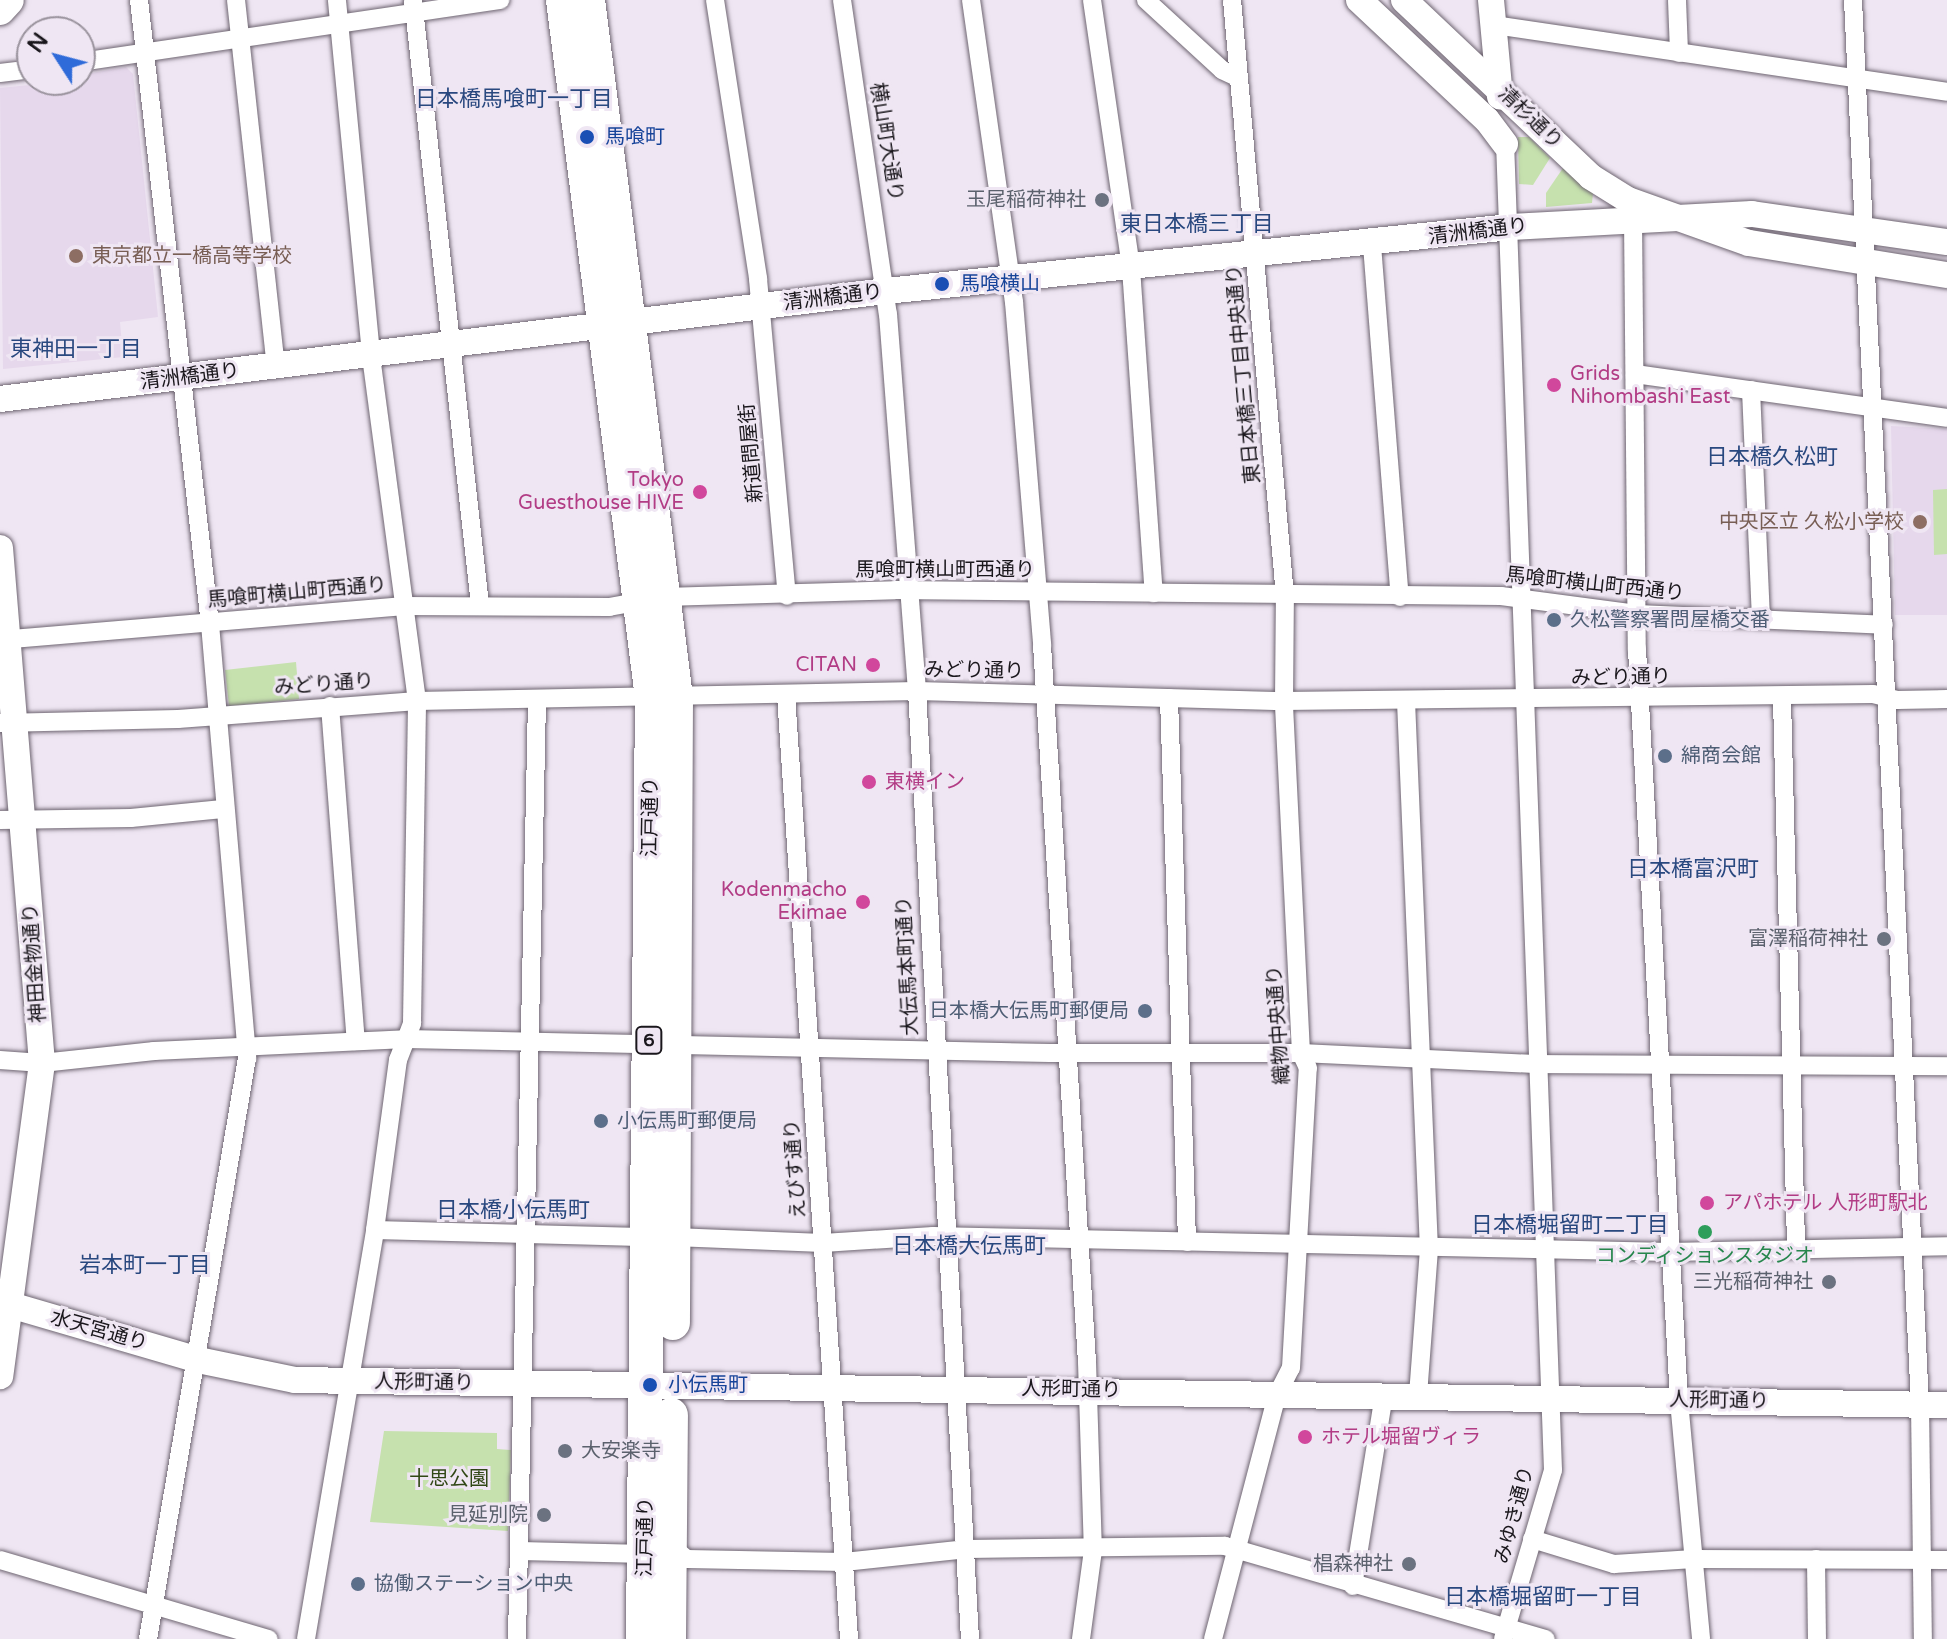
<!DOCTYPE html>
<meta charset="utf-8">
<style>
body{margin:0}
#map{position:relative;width:1947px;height:1639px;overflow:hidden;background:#efe6f3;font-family:"Varela Round","Noto Sans JP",sans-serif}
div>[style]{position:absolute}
.built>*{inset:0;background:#e6d8ec}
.green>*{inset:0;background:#c6e1ae}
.roads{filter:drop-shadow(0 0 2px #6e6571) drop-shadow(0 0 2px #6e6571)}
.street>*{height:18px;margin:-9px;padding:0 9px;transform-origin:9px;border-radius:9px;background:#fff}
.secondary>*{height:26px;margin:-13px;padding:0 13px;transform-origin:13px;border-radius:13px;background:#fff}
.primary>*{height:30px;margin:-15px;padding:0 15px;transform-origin:15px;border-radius:15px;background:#fff}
.highway>*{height:34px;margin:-17px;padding:0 17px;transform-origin:17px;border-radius:17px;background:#fff}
.dots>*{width:22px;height:22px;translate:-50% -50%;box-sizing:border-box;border:4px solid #efe6f3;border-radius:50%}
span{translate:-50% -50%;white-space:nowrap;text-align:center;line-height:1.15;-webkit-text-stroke:6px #efe6f3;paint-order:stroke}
.shield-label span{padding:2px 6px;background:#efe6f3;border:2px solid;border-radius:6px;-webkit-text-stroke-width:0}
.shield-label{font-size:18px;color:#1a171c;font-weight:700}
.street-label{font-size:20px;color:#1a171c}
.transit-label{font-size:20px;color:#164399}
.left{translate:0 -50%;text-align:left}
.worship-label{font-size:20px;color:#5b616d}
.right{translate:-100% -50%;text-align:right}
.education-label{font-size:20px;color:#785e54}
.hotel-label{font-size:20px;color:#b23c85}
.service-label{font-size:20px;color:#4e5e75}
.leisure-label{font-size:20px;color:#27864d}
.park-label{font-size:20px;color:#304715}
.neighbourhood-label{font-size:22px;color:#29487f}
.north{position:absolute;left:16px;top:16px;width:80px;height:80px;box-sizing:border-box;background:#efe6f3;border:2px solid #9a939d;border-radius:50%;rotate:306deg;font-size:22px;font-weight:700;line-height:32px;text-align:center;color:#1a171c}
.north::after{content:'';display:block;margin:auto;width:28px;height:36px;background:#2f6bd9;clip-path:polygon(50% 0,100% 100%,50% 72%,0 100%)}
</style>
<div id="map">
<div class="built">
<div style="clip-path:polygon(126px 67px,133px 74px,158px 317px,120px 322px,123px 357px,3px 369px,0 88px,80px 80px,80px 75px)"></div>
<div style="clip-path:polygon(1891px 426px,1947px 429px,1947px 615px,1895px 615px)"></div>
</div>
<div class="green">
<div style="clip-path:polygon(1518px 137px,1529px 137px,1550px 158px,1533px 185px,1519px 184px)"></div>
<div style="clip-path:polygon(1563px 168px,1593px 193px,1592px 203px,1546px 207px,1546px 193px)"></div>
<div style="clip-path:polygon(1947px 489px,1947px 554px,1934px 555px,1933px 490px)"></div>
<div style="clip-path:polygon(296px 662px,299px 699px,229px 706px,225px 670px)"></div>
<div style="clip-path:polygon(384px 1431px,497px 1433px,497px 1449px,511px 1450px,508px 1531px,370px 1522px)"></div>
</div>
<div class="roads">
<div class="street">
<div style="left:139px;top:0;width:628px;rotate:83.51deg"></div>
<div style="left:210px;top:624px;width:436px;rotate:85.1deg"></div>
<div style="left:247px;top:1058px;width:589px;rotate:99.67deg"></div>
<div style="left:236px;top:0;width:368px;rotate:83.8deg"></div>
<div style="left:413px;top:0;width:609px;rotate:83.68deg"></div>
<div style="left:715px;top:0;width:282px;rotate:81.2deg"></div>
<div style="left:758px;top:279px;width:318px;rotate:84.8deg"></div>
<div style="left:842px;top:0;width:317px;rotate:81.7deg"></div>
<div style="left:888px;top:314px;width:378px;rotate:85.6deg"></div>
<div style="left:917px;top:691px;width:949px;rotate:86.8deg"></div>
<div style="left:971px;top:0;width:305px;rotate:81.9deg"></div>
<div style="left:1014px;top:302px;width:344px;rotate:85.3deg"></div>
<div style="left:1042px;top:645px;width:718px;rotate:86.41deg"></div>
<div style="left:1087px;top:1362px;width:188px;rotate:88.2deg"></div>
<div style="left:1093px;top:1550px;width:90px;rotate:97.7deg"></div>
<div style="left:1092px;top:0;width:271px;rotate:81.7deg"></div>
<div style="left:1131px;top:268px;width:326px;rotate:86deg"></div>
<div style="left:1146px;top:0;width:103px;rotate:42.6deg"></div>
<div style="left:1222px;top:70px;width:19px;rotate:25deg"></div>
<div style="left:1677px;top:0;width:53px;rotate:87.8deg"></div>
<div style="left:1853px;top:0;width:1406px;rotate:87.27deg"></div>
<div style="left:1920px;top:1404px;width:235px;rotate:89.3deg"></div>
<div style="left:1494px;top:25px;width:458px;rotate:8.4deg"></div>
<div style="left:80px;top:62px;width:425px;rotate:-8.4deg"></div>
<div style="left:0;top:73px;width:32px;rotate:-7deg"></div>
<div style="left:1633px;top:217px;width:432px;rotate:89.5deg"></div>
<div style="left:1637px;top:649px;width:753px;rotate:86.8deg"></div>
<div style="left:1679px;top:1401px;width:239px;rotate:84.7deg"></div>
<div style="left:1372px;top:245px;width:353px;rotate:85.5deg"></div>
<div style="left:1635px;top:374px;width:315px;rotate:8deg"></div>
<div style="left:1751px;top:390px;width:230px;rotate:87.5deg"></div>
<div style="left:0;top:640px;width:403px;rotate:-4.8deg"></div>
<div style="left:402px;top:606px;width:207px;rotate:0.3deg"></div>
<div style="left:609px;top:607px;width:56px;rotate:-10.3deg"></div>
<div style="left:664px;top:597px;width:231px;rotate:-1.7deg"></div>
<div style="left:895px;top:590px;width:606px;rotate:0.57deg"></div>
<div style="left:1501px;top:596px;width:137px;rotate:7.5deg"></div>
<div style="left:1637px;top:614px;width:247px;rotate:2.5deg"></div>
<div style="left:786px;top:695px;width:946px;rotate:86.18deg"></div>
<div style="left:1169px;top:698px;width:544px;rotate:88.1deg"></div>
<div style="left:1782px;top:699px;width:547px;rotate:88.53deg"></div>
<div style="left:1406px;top:701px;width:548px;rotate:87.6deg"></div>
<div style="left:1429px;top:1249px;width:145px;rotate:94.3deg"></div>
<div style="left:330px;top:706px;width:336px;rotate:85.6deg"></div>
<div style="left:0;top:723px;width:178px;rotate:-1.3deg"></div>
<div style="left:178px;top:719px;width:240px;rotate:-4.3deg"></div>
<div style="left:417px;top:701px;width:500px;rotate:-1.15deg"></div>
<div style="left:917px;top:691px;width:367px;rotate:1.6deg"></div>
<div style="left:1284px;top:701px;width:589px;rotate:-0.68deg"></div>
<div style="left:1873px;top:694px;width:25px;rotate:14deg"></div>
<div style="left:1897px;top:700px;width:50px;rotate:-1.1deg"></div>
<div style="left:0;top:820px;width:131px;rotate:-0.9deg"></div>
<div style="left:131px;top:818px;width:92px;rotate:-5.6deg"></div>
<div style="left:0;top:1060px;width:42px;rotate:4.1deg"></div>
<div style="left:42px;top:1063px;width:113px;rotate:-6.1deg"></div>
<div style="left:154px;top:1051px;width:252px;rotate:-2.7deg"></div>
<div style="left:406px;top:1039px;width:644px;rotate:1.25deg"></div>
<div style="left:1050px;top:1053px;width:251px"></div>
<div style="left:1301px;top:1053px;width:234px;rotate:2.7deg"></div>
<div style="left:1535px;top:1064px;width:412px;rotate:0.3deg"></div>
<div style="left:375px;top:1230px;width:275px;rotate:1.5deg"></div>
<div style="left:674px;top:1237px;width:149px;rotate:2.3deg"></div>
<div style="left:823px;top:1243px;width:110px;rotate:-3.6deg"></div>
<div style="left:933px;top:1236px;width:737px;rotate:1.24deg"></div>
<div style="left:1670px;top:1252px;width:277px;rotate:-1.2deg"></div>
<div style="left:1532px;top:1539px;width:86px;rotate:17deg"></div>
<div style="left:1614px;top:1564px;width:80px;rotate:-3.6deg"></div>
<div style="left:1694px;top:1559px;width:253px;rotate:0.2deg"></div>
<div style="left:672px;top:1547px;width:19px;rotate:39deg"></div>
<div style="left:687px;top:1559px;width:157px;rotate:1.1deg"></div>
<div style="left:844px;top:1562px;width:124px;rotate:-6deg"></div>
<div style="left:967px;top:1549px;width:258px;rotate:-0.7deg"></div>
<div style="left:1225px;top:1546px;width:334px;rotate:16.2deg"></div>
<div style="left:520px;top:1551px;width:126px;rotate:1.4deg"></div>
<div style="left:1816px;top:1559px;width:80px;rotate:89.3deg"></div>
<div style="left:0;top:1560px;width:280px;rotate:16.4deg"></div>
<div style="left:1353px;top:1586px;width:194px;rotate:-80.8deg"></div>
<div style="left:306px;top:1639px;width:415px;rotate:-80.4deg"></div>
<div style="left:375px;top:1230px;width:172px;rotate:-82.3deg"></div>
<div style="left:398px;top:1060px;width:40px;rotate:-69deg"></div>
<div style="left:412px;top:1023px;width:322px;rotate:-89.1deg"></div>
<div style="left:417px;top:701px;width:350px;rotate:-97.6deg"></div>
<div style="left:371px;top:354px;width:356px;rotate:-95.5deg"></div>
<div style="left:517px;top:1639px;width:940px;rotate:-88.78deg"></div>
<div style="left:1213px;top:1639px;width:252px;rotate:-75.3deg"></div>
<div style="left:1277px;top:1395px;width:30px;rotate:-63deg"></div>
<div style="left:1291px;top:1368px;width:300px;rotate:-86.8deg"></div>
<div style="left:1308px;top:1068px;width:17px;rotate:-115deg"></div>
<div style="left:1301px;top:1053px;width:352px;rotate:-92.8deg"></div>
<div style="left:1284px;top:701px;width:105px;rotate:-89.5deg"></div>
<div style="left:1285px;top:596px;width:598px;rotate:-95.08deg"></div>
<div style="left:1503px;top:1639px;width:176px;rotate:-73.5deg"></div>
<div style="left:1553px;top:1470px;width:1327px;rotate:-92.07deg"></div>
</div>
<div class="secondary">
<div style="left:1359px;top:0;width:175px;rotate:43.2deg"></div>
<div style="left:1487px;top:120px;width:30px;rotate:53deg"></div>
<div style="left:1404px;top:0;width:257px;rotate:43.4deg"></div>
<div style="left:1591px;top:177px;width:44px;rotate:31.9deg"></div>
<div style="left:1628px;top:200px;width:128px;rotate:19.6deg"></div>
<div style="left:1749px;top:243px;width:201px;rotate:9.2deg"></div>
<div style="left:1491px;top:0;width:97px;rotate:84.7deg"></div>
<div style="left:0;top:399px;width:893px;rotate:-6.95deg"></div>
<div style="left:886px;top:291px;width:628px;rotate:-5.85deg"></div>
<div style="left:1511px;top:227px;width:241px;rotate:-3.1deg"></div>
<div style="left:1752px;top:214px;width:197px;rotate:8.2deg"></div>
<div style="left:0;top:548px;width:517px;rotate:85.34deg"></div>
<div style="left:42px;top:1063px;width:316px;rotate:97.6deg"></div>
<div style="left:0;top:1302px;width:206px;rotate:16.3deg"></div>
<div style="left:198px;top:1360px;width:99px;rotate:11.7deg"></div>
<div style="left:295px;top:1380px;width:1652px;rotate:0.87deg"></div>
</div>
<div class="primary">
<div style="left:0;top:10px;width:13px;rotate:-48deg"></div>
</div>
<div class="highway">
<div style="left:563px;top:0;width:704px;rotate:82.73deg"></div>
<div style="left:652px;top:698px;width:941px;rotate:90.55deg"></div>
<div style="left:588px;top:0;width:704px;rotate:82.81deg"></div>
<div style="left:676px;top:698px;width:625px;rotate:90.28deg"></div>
<div style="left:669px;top:1639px;width:224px;rotate:-89.5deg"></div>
</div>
</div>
<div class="dots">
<div style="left:587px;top:137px;background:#1a4fb4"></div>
<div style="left:1102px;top:200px;background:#6b7280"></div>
<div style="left:76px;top:256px;background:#8d6e63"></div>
<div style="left:942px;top:284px;background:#1a4fb4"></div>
<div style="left:1554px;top:385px;background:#d1479c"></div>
<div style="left:700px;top:492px;background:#d1479c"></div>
<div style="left:1920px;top:522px;background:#8d6e63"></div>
<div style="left:1554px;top:620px;background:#5c6f8a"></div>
<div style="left:873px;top:665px;background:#d1479c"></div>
<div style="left:1665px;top:756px;background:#5c6f8a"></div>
<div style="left:869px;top:782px;background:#d1479c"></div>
<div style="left:863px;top:902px;background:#d1479c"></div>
<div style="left:1884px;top:939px;background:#6b7280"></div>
<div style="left:1145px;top:1011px;background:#5c6f8a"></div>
<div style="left:601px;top:1121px;background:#5c6f8a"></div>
<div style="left:1707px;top:1203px;background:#d1479c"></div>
<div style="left:1705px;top:1232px;background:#2e9e5b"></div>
<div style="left:1829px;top:1282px;background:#6b7280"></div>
<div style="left:650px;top:1385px;background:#1a4fb4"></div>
<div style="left:1305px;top:1437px;background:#d1479c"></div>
<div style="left:565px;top:1451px;background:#6b7280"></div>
<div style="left:544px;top:1515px;background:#6b7280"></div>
<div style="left:1409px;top:1564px;background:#6b7280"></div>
<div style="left:358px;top:1584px;background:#5c6f8a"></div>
</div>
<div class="shield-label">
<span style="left:649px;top:1040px">6</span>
</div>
<div class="street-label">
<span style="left:1530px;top:118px;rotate:44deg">清杉通り</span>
<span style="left:886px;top:142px;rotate:81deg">横山町大通り</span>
<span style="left:1478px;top:232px;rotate:-7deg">清洲橋通り</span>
<span style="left:833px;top:298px;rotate:-7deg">清洲橋通り</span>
<span style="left:1244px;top:374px;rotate:-95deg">東日本橋三丁目中央通り</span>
<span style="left:190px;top:377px;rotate:-7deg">清洲橋通り</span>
<span style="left:752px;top:453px;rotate:-95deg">新道問屋街</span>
<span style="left:945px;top:570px">馬喰町横山町西通り</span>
<span style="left:1595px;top:585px;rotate:6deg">馬喰町横山町西通り</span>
<span style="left:297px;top:593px;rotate:-5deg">馬喰町横山町西通り</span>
<span style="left:974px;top:671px;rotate:1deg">みどり通り</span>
<span style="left:1621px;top:678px;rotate:-1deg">みどり通り</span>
<span style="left:324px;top:685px;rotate:-4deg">みどり通り</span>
<span style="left:651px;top:817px;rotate:-89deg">江戸通り</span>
<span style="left:35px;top:963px;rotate:-94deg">神田金物通り</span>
<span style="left:908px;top:966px;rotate:-93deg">大伝馬本町通り</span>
<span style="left:1279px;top:1025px;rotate:-94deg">織物中央通り</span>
<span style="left:796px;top:1169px;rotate:-94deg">えびす通り</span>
<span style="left:99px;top:1331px;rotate:16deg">水天宮通り</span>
<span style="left:424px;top:1383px;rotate:1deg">人形町通り</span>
<span style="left:1071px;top:1390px;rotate:1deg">人形町通り</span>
<span style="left:1719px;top:1401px;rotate:1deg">人形町通り</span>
<span style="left:1515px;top:1515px;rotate:-75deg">みゆき通り</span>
<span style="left:646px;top:1537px;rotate:-89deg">江戸通り</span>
</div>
<div class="transit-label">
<span class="left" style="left:605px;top:137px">馬喰町</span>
<span class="left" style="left:960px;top:284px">馬喰横山</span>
<span class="left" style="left:668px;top:1385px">小伝馬町</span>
</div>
<div class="worship-label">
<span class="right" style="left:1086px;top:200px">玉尾稲荷神社</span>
<span class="right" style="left:1868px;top:939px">富澤稲荷神社</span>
<span class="right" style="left:1813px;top:1282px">三光稲荷神社</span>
<span class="left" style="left:581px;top:1451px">大安楽寺</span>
<span class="right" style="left:528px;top:1515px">見延別院</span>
<span class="right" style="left:1393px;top:1564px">椙森神社</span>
</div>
<div class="education-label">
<span class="left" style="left:92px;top:256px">東京都立一橋高等学校</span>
<span class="right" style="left:1904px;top:522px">中央区立 久松小学校</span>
</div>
<div class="hotel-label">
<span class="left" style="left:1570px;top:386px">Grids<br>Nihombashi East</span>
<span class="right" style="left:684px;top:492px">Tokyo<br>Guesthouse HIVE</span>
<span class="right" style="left:857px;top:665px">CITAN</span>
<span class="left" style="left:885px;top:782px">東横イン</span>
<span class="right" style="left:847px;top:902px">Kodenmacho<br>Ekimae</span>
<span class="left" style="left:1723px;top:1203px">アパホテル 人形町駅北</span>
<span class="left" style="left:1321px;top:1437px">ホテル堀留ヴィラ</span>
</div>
<div class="service-label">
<span class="left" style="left:1570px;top:620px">久松警察署問屋橋交番</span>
<span class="left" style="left:1681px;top:756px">綿商会館</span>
<span class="right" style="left:1129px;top:1011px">日本橋大伝馬町郵便局</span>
<span class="left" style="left:617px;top:1121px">小伝馬町郵便局</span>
<span class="left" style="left:374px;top:1584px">協働ステーション中央</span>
</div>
<div class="leisure-label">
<span style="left:1705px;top:1256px">コンディションスタジオ</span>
</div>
<div class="park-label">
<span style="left:449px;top:1479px">十思公園</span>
</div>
<div class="neighbourhood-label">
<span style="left:514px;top:100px">日本橋馬喰町一丁目</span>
<span style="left:1197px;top:225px">東日本橋三丁目</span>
<span style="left:76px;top:350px">東神田一丁目</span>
<span style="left:1772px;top:458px">日本橋久松町</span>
<span style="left:1693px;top:870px">日本橋富沢町</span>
<span style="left:513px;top:1211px">日本橋小伝馬町</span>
<span style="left:1570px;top:1226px">日本橋堀留町二丁目</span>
<span style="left:969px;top:1247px">日本橋大伝馬町</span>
<span style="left:145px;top:1266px">岩本町一丁目</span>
<span style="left:1543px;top:1598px">日本橋堀留町一丁目</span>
</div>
<div class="north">N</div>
</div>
